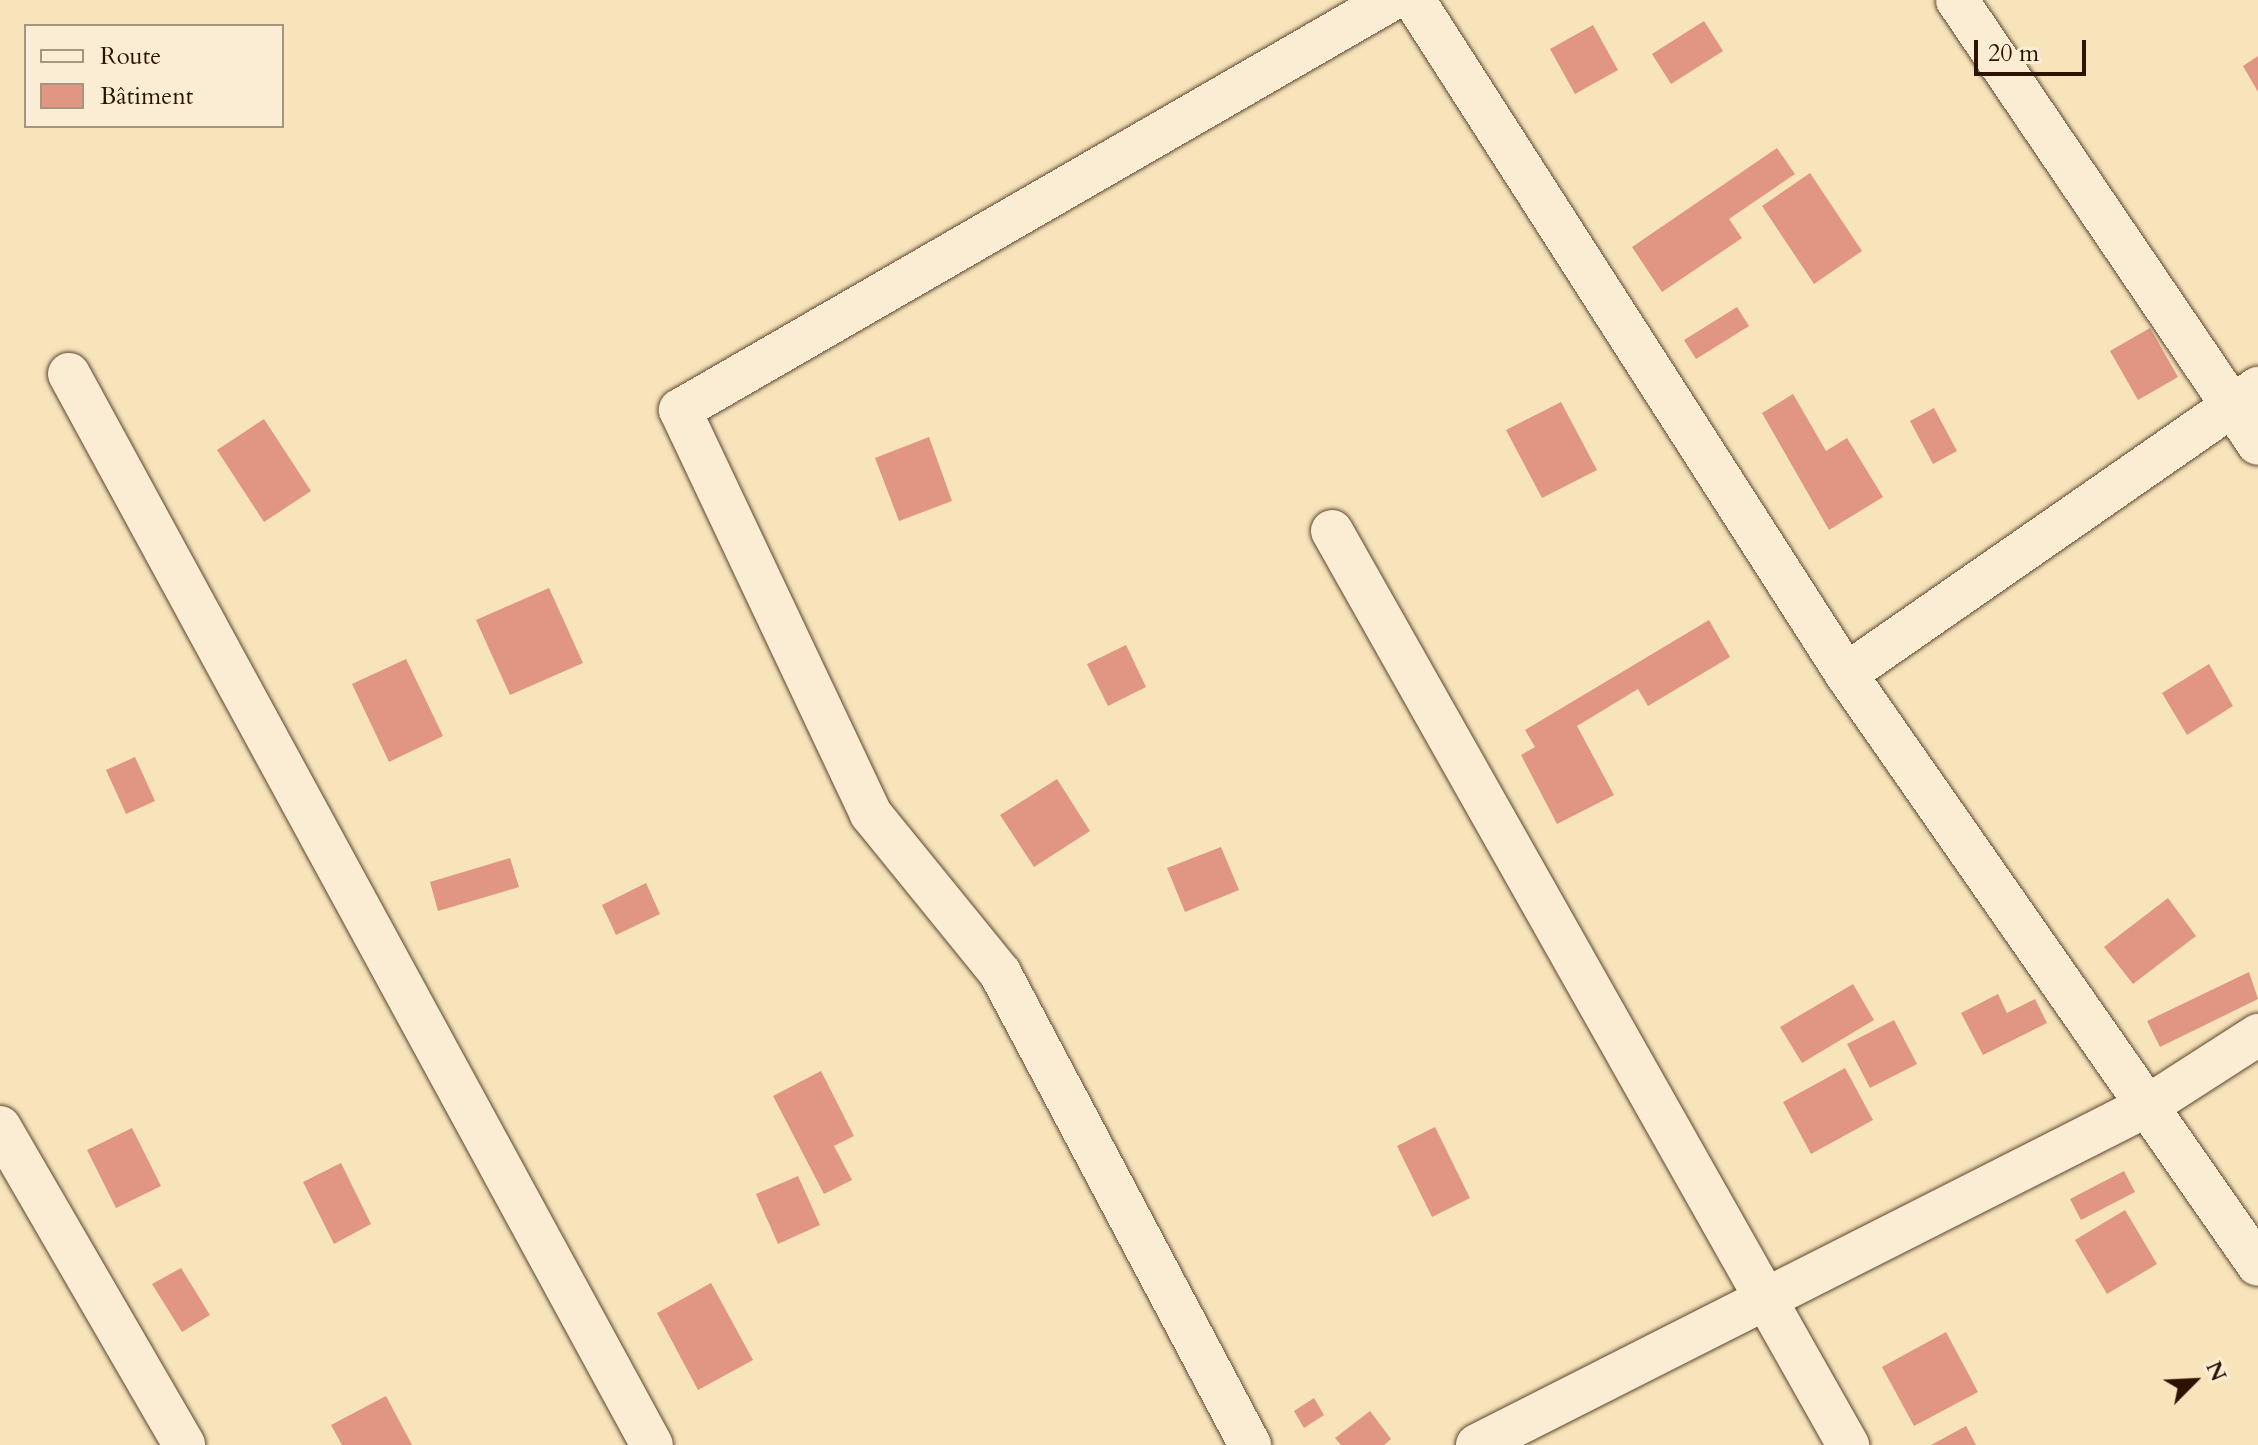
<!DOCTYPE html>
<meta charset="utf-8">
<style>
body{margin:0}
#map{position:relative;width:2258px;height:1445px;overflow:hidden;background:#f7e4bb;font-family:Cardo,serif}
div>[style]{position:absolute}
.building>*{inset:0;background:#e09682}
.roads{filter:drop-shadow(0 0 2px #604630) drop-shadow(0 0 2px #604630)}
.street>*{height:42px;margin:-21px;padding:0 21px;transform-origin:21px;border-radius:21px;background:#faedd3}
span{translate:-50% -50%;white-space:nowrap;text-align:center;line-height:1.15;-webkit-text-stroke:6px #faedd3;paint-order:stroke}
.legend{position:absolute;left:24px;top:24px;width:260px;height:104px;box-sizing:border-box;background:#faedd3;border:2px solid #a8957f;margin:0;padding:10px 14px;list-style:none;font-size:24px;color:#2e1201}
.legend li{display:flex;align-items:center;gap:16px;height:40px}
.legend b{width:40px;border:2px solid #a8957f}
.north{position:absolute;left:2154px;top:1341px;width:80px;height:80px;-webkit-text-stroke:6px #faedd3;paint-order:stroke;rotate:66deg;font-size:22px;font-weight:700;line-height:32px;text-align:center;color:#2e1201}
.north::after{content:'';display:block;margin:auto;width:28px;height:36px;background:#2e1201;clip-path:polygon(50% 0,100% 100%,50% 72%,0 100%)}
.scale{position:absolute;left:1974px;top:40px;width:112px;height:36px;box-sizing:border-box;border:4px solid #2e1201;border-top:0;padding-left:10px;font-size:24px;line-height:28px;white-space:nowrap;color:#2e1201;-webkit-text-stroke:6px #faedd3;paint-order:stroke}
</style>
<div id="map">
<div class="building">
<div style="clip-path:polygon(1704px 21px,1723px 51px,1671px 84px,1652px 54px)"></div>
<div style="clip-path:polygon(1593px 25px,1618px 70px,1575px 94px,1550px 49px)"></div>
<div style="clip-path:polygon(2258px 56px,2258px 92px,2243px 66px)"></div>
<div style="clip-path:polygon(1777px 148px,1795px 174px,1729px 219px,1742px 238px,1662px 292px,1632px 247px)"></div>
<div style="clip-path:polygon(1810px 173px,1862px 251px,1814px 284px,1762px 206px)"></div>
<div style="clip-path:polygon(1737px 307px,1749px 326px,1696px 359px,1684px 340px)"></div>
<div style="clip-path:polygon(2150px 328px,2178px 377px,2138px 400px,2110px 351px)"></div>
<div style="clip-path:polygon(1793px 394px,1826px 451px,1847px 438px,1883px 497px,1829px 530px,1762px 413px)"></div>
<div style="clip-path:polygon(1561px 402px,1597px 470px,1542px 498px,1506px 430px)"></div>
<div style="clip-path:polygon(1934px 408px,1957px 451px,1933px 464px,1910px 421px)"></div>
<div style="clip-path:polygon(264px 419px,311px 491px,264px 522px,217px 450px)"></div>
<div style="clip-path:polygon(929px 437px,952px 501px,899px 521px,875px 458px)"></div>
<div style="clip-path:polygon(549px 588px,583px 663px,510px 695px,476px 620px)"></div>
<div style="clip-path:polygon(1709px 620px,1730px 657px,1648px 706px,1638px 689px,1577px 726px,1614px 795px,1557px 824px,1521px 755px,1535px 747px,1525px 730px)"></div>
<div style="clip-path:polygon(1126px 645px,1146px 687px,1108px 706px,1087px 664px)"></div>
<div style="clip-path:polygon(406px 659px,443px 736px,389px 762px,352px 684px)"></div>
<div style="clip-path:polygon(2209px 664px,2233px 706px,2187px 735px,2162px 693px)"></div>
<div style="clip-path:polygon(135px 757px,155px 801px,126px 814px,106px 770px)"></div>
<div style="clip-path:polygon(1057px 779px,1090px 831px,1034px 867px,1000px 815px)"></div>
<div style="clip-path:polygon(1221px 847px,1239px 890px,1185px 912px,1167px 868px)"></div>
<div style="clip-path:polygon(510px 858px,519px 887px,438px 911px,430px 882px)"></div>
<div style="clip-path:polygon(646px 883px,660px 914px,616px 935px,602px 905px)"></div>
<div style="clip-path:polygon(2168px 898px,2196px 936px,2133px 984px,2104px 947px)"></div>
<div style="clip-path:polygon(2249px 972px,2258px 999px,2160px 1047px,2147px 1021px)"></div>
<div style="clip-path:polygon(1853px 984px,1874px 1020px,1802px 1063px,1780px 1027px)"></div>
<div style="clip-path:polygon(1998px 994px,2007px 1013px,2035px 999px,2047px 1023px,1983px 1055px,1961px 1013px)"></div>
<div style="clip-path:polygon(1894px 1020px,1917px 1064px,1870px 1088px,1847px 1044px)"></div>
<div style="clip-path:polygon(1845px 1068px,1873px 1120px,1811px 1154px,1783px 1102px)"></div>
<div style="clip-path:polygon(821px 1071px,854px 1136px,834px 1146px,852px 1180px,824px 1194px,773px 1096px)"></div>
<div style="clip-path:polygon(1435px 1127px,1470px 1198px,1432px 1217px,1397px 1146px)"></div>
<div style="clip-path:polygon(132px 1128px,161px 1186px,116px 1208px,87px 1150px)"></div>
<div style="clip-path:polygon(341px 1163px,371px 1224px,334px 1244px,303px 1182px)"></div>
<div style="clip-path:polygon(2124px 1171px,2135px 1192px,2081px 1220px,2070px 1199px)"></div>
<div style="clip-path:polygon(798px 1176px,820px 1225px,778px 1244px,756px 1194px)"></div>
<div style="clip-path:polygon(2125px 1210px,2157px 1264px,2107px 1294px,2075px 1240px)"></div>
<div style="clip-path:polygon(181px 1268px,210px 1315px,182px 1332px,152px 1284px)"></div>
<div style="clip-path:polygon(711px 1283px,753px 1360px,698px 1390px,657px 1313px)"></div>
<div style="clip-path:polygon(1946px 1332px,1978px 1392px,1914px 1426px,1882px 1367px)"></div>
<div style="clip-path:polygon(386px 1396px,412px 1445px,342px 1445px,331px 1425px)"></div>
<div style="clip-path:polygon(1314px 1398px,1324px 1415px,1304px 1428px,1294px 1411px)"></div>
<div style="clip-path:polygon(1370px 1411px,1391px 1439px,1384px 1445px,1341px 1445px,1335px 1438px)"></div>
<div style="clip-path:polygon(1966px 1426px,1976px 1445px,1931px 1445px)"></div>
</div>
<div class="roads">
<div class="street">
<div style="left:1414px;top:0;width:801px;rotate:57.34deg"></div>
<div style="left:1846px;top:674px;width:720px;rotate:55.12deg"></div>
<div style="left:1957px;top:0;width:536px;rotate:55.87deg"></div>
<div style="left:69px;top:374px;width:1219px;rotate:61.44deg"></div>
<div style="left:1332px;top:531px;width:1050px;rotate:60.55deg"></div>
<div style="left:1846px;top:674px;width:502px;rotate:-34.77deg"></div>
<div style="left:0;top:1127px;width:367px;rotate:59.9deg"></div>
<div style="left:1250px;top:1445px;width:534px;rotate:-117.91deg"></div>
<div style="left:1000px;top:973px;width:205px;rotate:-129.1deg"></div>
<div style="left:871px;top:814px;width:447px;rotate:-115.3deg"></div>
<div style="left:680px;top:410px;width:821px;rotate:-29.97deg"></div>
<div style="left:1477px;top:1445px;width:753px;rotate:-26.84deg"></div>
<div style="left:2149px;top:1105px;width:130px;rotate:-32.7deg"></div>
</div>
</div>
<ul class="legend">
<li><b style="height:10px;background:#faedd3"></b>Route</li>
<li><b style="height:22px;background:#e09682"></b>Bâtiment</li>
</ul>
<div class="north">N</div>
<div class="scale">20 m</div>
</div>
